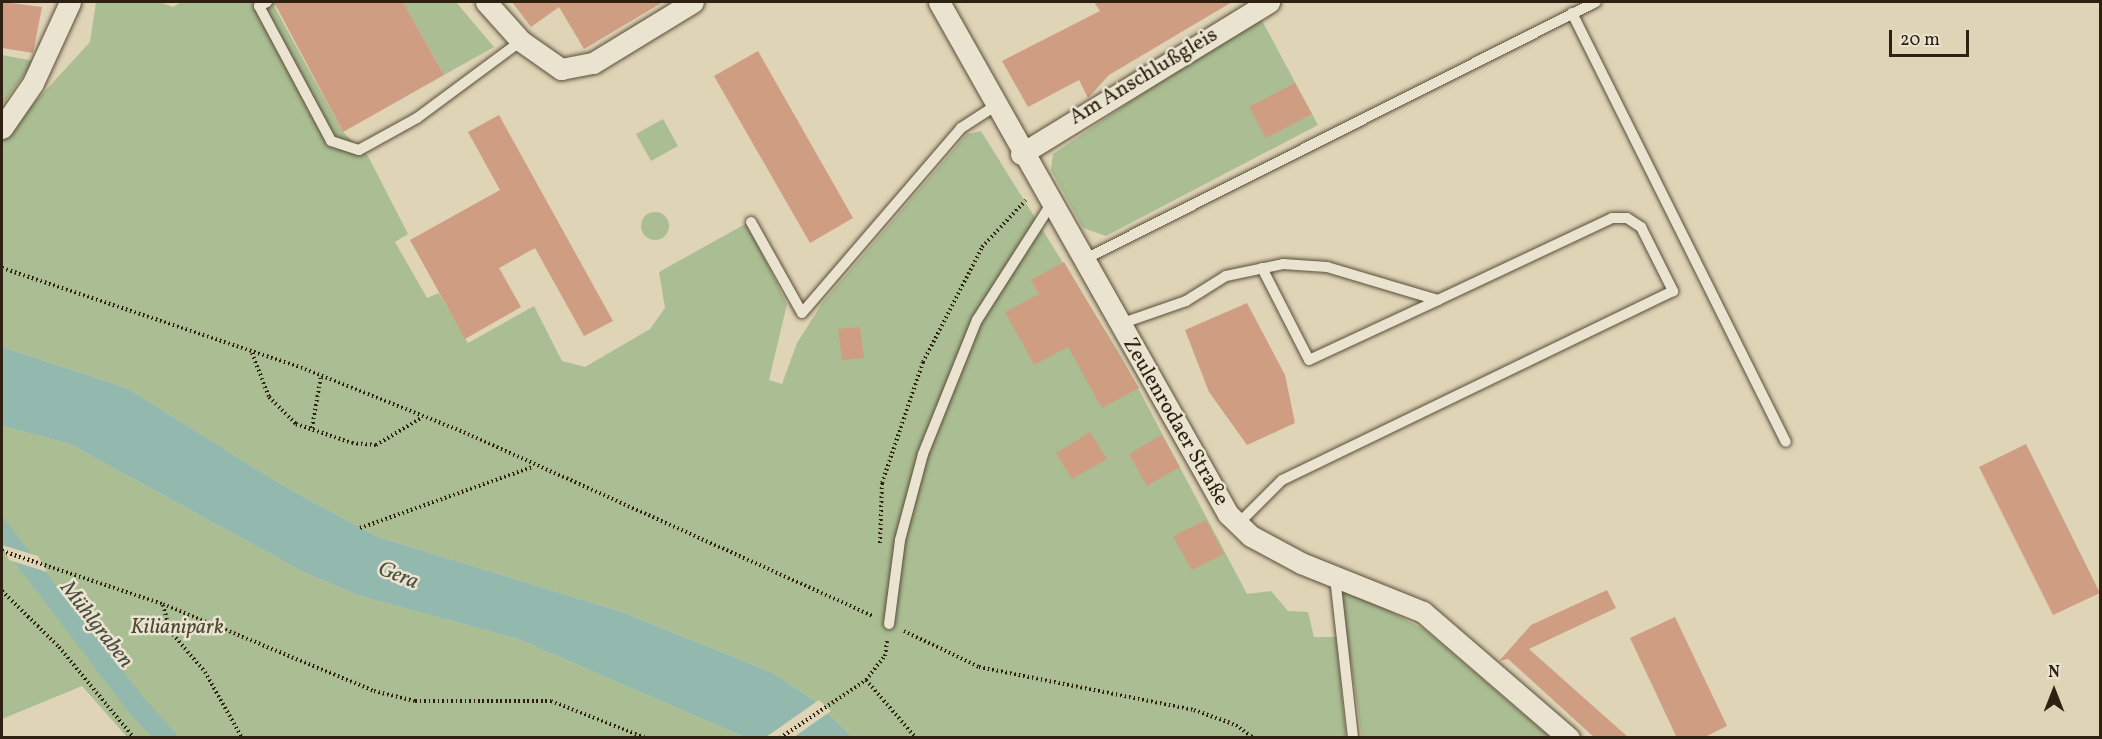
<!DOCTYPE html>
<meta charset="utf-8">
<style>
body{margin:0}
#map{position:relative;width:2102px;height:739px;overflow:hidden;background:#dfd4b6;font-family:Vollkorn,serif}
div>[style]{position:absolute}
.green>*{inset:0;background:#abbe93}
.round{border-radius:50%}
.water>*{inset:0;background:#93b8ae}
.pier>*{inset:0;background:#dfd4b6}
.building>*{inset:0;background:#cf9d82}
.path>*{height:4px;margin-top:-2px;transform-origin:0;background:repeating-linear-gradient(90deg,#2e2112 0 1.5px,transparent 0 4.5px)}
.roads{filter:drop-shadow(0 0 2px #5a4e3b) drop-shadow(0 0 2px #5a4e3b)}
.lane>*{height:10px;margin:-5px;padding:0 5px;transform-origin:5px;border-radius:5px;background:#eae3d0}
.street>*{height:21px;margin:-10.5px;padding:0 10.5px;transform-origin:10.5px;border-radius:10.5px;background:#eae3d0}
span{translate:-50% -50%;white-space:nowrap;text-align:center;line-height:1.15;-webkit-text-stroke:5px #eae3d0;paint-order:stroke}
.street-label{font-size:21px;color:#2e2112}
.park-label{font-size:21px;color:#4d4832;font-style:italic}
.water-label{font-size:22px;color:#4c4e41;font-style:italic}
.frame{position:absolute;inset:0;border:3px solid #2e2112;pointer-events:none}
.north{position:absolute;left:2024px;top:661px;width:60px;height:60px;-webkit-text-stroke:4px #eae3d0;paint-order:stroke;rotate:0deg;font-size:16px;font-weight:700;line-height:24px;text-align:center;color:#2e2112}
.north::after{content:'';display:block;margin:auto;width:21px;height:27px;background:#2e2112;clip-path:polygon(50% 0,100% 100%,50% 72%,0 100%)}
.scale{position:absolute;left:1889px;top:30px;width:80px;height:27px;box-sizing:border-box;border:3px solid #2e2112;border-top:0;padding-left:8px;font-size:18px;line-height:21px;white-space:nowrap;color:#2e2112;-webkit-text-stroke:4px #eae3d0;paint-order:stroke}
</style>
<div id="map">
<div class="green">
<div style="clip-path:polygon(96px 2px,160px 2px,173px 7px,181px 2px,281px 2px,274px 6px,343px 132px,368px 156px,408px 234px,395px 242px,427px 298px,439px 293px,468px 343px,534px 306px,562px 361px,585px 367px,650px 329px,665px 308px,659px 272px,747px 223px,787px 304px,769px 380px,782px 384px,797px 343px,823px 302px,967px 134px,981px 131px,1121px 356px,1247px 594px,1271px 591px,1288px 611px,1308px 612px,1314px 637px,1336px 637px,1346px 737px,852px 737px,815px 701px,771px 672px,622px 612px,378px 537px,282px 485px,127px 388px,2px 347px,2px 138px,90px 42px)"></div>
<div style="clip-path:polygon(403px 2px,456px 2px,494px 47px,444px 75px)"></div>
<div style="clip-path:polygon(1259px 15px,1318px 125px,1106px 236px,1083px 228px,1051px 170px,1053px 154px)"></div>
<div style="clip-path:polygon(2px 55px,34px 61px,2px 105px)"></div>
<div style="clip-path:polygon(663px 119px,678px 146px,651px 161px,636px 134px)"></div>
<div class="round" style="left:641px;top:212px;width:28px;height:28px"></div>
<div style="clip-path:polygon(2px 426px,70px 444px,305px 573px,360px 596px,518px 639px,744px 737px,127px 737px,82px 686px,2px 719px)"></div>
<div style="clip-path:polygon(1350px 590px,1425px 630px,1550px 737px,1362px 737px,1341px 595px)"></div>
</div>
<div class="water">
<div style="clip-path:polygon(2px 347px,127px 388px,282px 485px,378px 537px,622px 612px,771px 672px,815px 701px,852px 737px,744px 737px,518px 639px,360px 596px,305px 573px,70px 444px,2px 426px)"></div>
<div style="clip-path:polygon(2px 516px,144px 698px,179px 737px,152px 737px,131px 715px,2px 546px)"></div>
</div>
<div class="pier">
<div style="clip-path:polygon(2px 545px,38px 556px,47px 572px,9px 560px)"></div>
<div style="clip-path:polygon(819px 700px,831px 711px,794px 737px,766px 737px)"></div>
</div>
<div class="building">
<div style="clip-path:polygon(2px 2px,42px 7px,33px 53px,2px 48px)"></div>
<div style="clip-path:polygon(274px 2px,403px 2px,444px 75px,343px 132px)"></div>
<div style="clip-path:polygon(512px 2px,663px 2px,584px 49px,559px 7px,531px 27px)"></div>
<div style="clip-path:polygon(1094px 2px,1232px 2px,1109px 75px,1088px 98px,1079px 80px,1028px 107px,1002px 61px,1100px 11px)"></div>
<div style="clip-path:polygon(758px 51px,853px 218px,810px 243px,714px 76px)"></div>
<div style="clip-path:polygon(1295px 83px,1312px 114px,1266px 138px,1249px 107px)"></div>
<div style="clip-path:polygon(499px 115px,613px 321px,584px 336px,535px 248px,499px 268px,521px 307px,465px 339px,410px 240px,500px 190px,468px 132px)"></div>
<div style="clip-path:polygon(1064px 262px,1139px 388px,1102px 408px,1068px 347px,1034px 365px,1005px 312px,1039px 294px,1031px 280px)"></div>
<div style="clip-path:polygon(1247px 303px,1285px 375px,1295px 423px,1247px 445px,1209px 392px,1185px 330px)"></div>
<div style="clip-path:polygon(860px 327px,864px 358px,842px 360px,838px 329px)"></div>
<div style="clip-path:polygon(1090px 432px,1107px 459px,1072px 479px,1056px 453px)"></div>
<div style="clip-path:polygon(1162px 435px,1180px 467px,1147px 486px,1129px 454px)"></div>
<div style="clip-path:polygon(2026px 444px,2100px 593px,2053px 615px,1979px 467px)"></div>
<div style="clip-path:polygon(1206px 520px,1224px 554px,1192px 570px,1173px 536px)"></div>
<div style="clip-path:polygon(1607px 590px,1616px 608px,1529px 649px,1629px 738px,1595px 738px,1508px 659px,1499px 661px,1531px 625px)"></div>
<div style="clip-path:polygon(1675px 617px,1727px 726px,1703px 738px,1677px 738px,1630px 638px)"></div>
</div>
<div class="path">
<div style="left:2px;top:268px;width:319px;rotate:18.4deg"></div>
<div style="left:305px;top:369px;width:175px;rotate:21.7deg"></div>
<div style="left:468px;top:434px;width:444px;rotate:24.2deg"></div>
<div style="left:252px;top:353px;width:47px;rotate:68.9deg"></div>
<div style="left:269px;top:397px;width:38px;rotate:45deg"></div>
<div style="left:296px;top:424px;width:59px;rotate:18.7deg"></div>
<div style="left:352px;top:443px;width:24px;rotate:5deg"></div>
<div style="left:376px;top:445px;width:52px;rotate:-31deg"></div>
<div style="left:312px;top:428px;width:53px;rotate:-80.2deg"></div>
<div style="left:360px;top:528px;width:182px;rotate:-19.5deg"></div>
<div style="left:880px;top:543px;width:60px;rotate:-88.1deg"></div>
<div style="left:882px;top:483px;width:128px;rotate:-71.3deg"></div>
<div style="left:923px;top:362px;width:129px;rotate:-62.8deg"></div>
<div style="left:982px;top:247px;width:64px;rotate:-46.9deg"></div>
<div style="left:2px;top:551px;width:169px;rotate:18.2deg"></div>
<div style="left:163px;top:604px;width:228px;rotate:22.4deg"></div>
<div style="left:374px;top:691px;width:42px;rotate:13.7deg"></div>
<div style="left:415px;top:701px;width:136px"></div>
<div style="left:551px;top:701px;width:102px;rotate:21.3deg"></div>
<div style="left:2px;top:591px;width:80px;rotate:44.5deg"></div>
<div style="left:59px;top:647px;width:118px;rotate:50.5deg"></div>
<div style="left:163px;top:605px;width:27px;rotate:75deg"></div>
<div style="left:170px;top:631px;width:54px;rotate:49.5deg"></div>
<div style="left:205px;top:672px;width:76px;rotate:60.7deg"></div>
<div style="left:904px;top:631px;width:83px;rotate:25.6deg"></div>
<div style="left:979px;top:667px;width:219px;rotate:11.3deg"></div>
<div style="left:1194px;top:710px;width:45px;rotate:19.7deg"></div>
<div style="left:1236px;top:725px;width:21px;rotate:37deg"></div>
<div style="left:866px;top:680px;width:77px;rotate:49.2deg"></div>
<div style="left:780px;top:738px;width:104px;rotate:-34deg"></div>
<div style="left:866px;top:680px;width:31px;rotate:-52deg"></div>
<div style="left:885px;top:656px;width:15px;rotate:-82deg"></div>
</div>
<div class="roads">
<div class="lane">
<div style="left:267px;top:2px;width:9px;rotate:153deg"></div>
<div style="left:259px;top:6px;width:153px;rotate:61.9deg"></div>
<div style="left:331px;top:141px;width:29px;rotate:18deg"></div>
<div style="left:359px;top:150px;width:66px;rotate:-28.9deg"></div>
<div style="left:417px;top:118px;width:129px;rotate:-36.5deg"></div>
<div style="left:1572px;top:13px;width:479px;rotate:63.5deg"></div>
<div style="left:751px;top:222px;width:104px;rotate:60.7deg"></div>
<div style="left:802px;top:313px;width:244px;rotate:-49.3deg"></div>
<div style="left:961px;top:128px;width:40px;rotate:-32.9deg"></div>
<div style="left:1083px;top:260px;width:574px;rotate:-26.7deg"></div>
<div style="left:1262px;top:268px;width:103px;rotate:62.9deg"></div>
<div style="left:1309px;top:360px;width:142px;rotate:-24.9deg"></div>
<div style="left:1120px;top:324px;width:70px;rotate:-19.2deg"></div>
<div style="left:1186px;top:301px;width:47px;rotate:-32deg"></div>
<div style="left:1226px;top:276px;width:58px;rotate:-11.9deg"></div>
<div style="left:1283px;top:264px;width:44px;rotate:3.9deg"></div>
<div style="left:1327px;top:267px;width:116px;rotate:16.6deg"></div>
<div style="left:1438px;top:300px;width:192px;rotate:-25.2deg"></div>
<div style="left:1612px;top:218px;width:15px"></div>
<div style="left:1627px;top:218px;width:17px;rotate:33deg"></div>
<div style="left:1641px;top:227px;width:72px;rotate:63.4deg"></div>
<div style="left:1673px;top:291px;width:434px;rotate:154.2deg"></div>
<div style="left:1282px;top:480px;width:62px;rotate:135deg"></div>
<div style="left:1335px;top:577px;width:162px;rotate:83.6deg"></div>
<div style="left:889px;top:624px;width:85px;rotate:-82.5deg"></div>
<div style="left:900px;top:540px;width:89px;rotate:-75deg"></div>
<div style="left:923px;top:454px;width:144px;rotate:-68.1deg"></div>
<div style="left:977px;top:320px;width:135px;rotate:-57.4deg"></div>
</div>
<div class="street">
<div style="left:486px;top:2px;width:52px;rotate:48.1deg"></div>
<div style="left:521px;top:41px;width:49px;rotate:35deg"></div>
<div style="left:561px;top:69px;width:33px;rotate:-11deg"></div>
<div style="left:593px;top:63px;width:117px;rotate:-31.4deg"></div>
<div style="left:939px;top:2px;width:588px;rotate:60.56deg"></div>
<div style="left:1228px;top:514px;width:32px;rotate:44deg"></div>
<div style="left:1251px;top:536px;width:57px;rotate:28.4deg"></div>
<div style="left:1301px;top:563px;width:131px;rotate:21.9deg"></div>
<div style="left:1423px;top:612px;width:193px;rotate:40.8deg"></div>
<div style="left:2px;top:128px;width:55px;rotate:-55.4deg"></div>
<div style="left:33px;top:83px;width:89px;rotate:-65.4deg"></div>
<div style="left:1021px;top:154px;width:291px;rotate:-31.5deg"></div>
</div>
</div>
<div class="street-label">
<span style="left:1144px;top:77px;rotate:-31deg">Am Anschlußgleis</span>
<span style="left:1175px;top:422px;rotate:60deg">Zeulenrodaer Straße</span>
</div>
<div class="park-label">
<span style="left:177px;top:628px">Kilianipark</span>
</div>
<div class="water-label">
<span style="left:398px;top:576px;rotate:22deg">Gera</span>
<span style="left:96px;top:625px;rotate:52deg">Mühlgraben</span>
</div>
<div class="frame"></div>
<div class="north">N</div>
<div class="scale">20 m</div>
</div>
